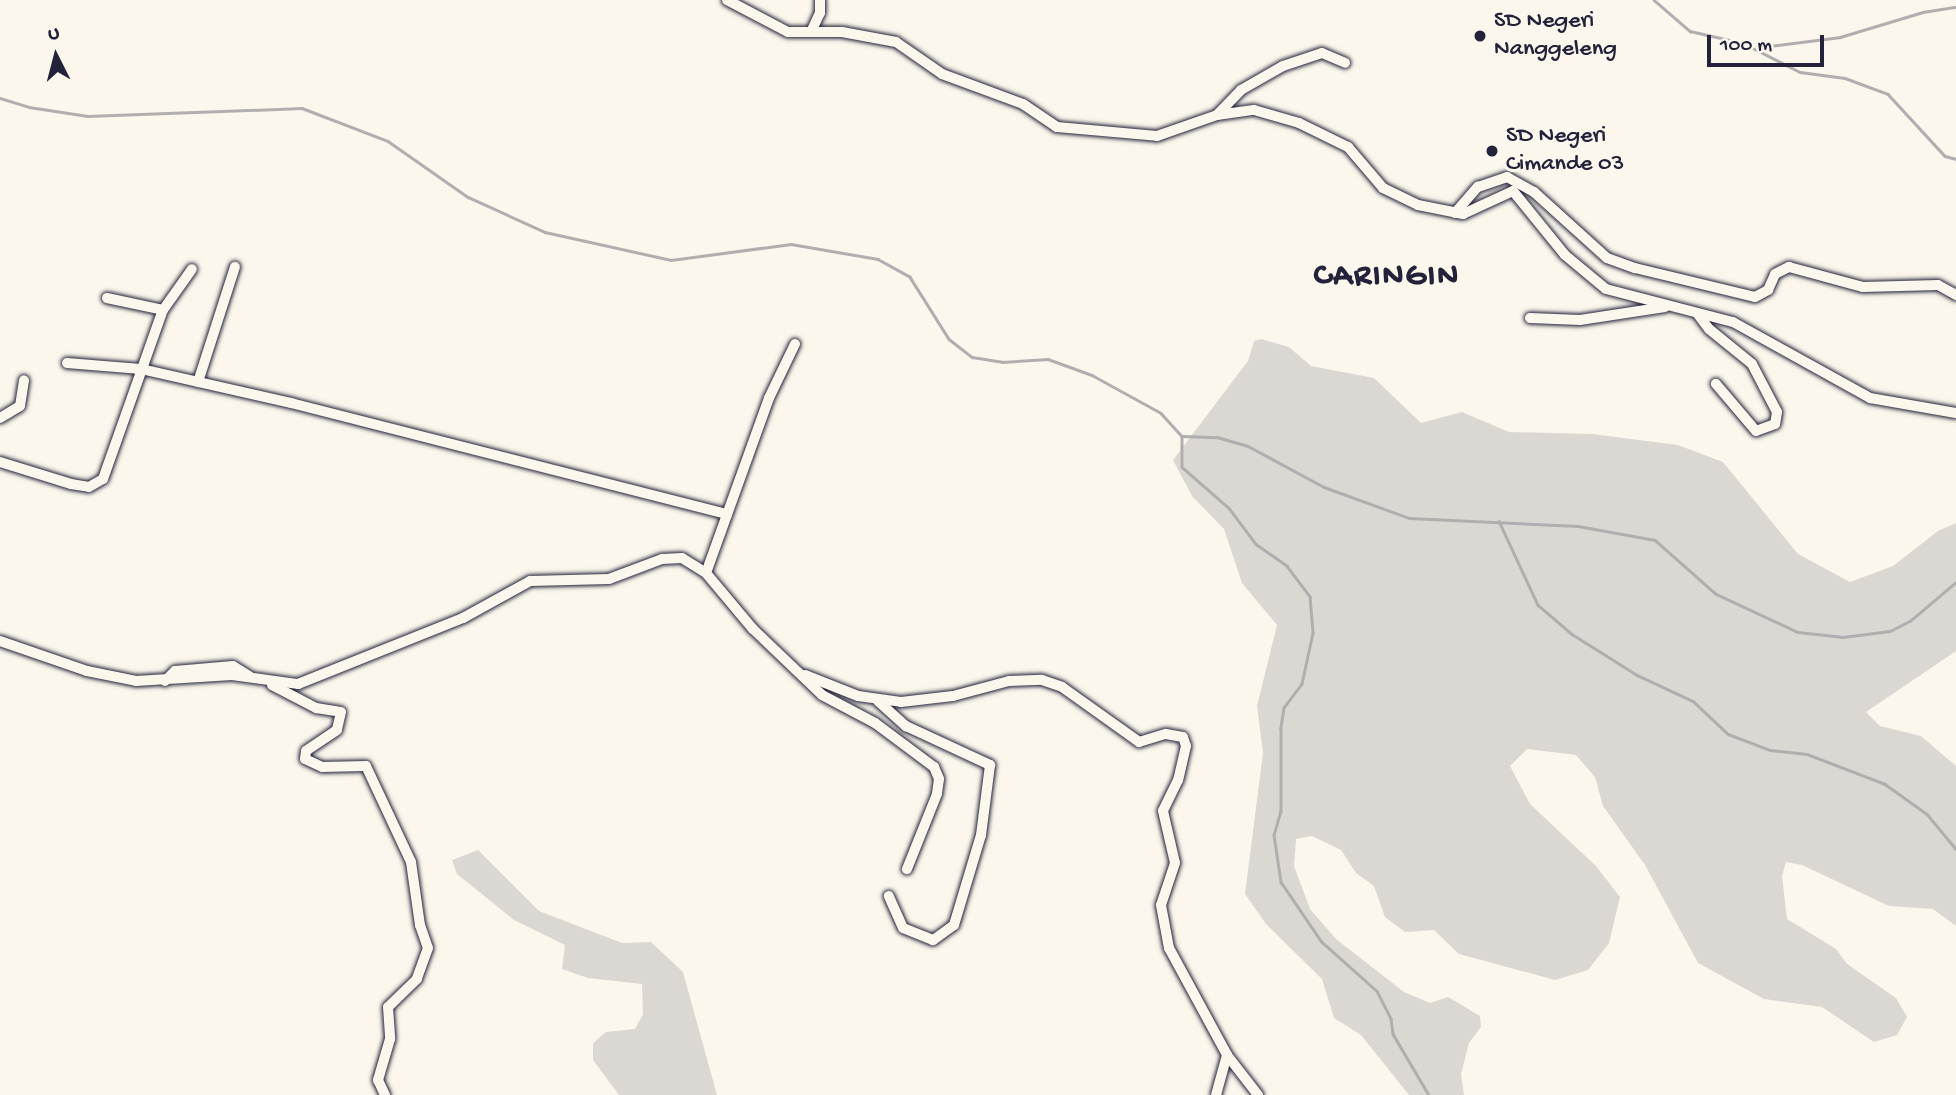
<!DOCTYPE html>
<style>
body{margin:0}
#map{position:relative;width:1956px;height:1095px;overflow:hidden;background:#fbf7ec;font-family:"Gochi Hand",sans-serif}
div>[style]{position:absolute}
.green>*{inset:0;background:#dbd8d3}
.stream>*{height:2.5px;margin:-1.25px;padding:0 1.25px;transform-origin:1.25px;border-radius:1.25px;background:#b1aeb0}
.roads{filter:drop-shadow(0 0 2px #22223b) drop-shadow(0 0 2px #22223b)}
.minor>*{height:10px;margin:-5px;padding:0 5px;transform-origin:5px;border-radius:5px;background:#fbf7ec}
.dots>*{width:19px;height:19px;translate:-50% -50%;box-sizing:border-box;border:4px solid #fbf7ec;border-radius:50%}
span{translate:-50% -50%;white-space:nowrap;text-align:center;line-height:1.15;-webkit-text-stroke:6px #fbf7ec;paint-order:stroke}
.poi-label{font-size:24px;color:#22223b}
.left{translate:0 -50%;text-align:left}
.district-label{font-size:32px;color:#22223b;font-weight:700;letter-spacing:2px}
.north{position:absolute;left:21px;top:21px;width:70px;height:70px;-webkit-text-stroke:5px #fbf7ec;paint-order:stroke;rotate:354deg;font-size:19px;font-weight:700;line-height:28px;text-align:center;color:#22223b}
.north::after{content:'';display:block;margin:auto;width:24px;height:32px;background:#22223b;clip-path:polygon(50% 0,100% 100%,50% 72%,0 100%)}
.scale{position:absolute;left:1707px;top:35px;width:117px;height:32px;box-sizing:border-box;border:4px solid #22223b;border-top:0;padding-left:9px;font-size:21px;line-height:24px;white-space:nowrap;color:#22223b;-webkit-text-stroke:5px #fbf7ec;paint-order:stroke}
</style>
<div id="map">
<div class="green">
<div style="clip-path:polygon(1261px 339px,1289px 347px,1311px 366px,1374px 378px,1421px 423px,1462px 412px,1509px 432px,1592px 434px,1678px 445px,1723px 462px,1798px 554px,1850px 582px,1893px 566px,1938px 531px,1956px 523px,1956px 651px,1866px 712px,1880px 726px,1921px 736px,1956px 766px,1956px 926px,1933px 909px,1889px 906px,1802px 865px,1786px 862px,1782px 876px,1787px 919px,1836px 949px,1847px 964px,1896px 998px,1907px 1017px,1897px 1035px,1874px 1042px,1822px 1007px,1764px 999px,1698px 963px,1645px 865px,1603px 806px,1595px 777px,1576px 755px,1527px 749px,1510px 766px,1530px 804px,1596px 866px,1620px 897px,1609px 943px,1588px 970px,1555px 980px,1459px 954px,1434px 930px,1405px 932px,1385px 917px,1374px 886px,1356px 873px,1341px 850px,1312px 836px,1296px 839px,1294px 866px,1310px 909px,1336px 939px,1404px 992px,1430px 1003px,1448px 997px,1480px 1016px,1481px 1027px,1469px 1043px,1461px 1074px,1464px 1095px,1409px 1095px,1361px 1035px,1334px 1018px,1322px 979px,1266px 924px,1245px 894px,1263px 753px,1257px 706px,1277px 625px,1242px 583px,1224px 529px,1192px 496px,1173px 460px,1248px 361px,1254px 341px)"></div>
<div style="clip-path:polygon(478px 850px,539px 911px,622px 943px,651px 942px,683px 972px,717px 1095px,619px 1095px,593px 1060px,593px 1043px,606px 1032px,635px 1029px,643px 1014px,642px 984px,588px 978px,562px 969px,565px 945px,514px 920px,457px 874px,452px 860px)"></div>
</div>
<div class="stream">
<div style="left:1654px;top:0;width:48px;rotate:40.7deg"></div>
<div style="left:1690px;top:31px;width:54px;rotate:12.8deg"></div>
<div style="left:1743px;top:43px;width:64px;rotate:27deg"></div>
<div style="left:1800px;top:72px;width:45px;rotate:7.6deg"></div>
<div style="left:1845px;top:78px;width:46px;rotate:20.4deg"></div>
<div style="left:1888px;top:94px;width:84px;rotate:47.4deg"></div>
<div style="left:1945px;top:156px;width:11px;rotate:15deg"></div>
<div style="left:1763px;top:51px;width:8px;rotate:-40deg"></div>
<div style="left:1769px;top:46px;width:72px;rotate:-7.2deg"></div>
<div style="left:1840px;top:37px;width:87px;rotate:-16.8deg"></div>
<div style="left:1923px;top:12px;width:33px;rotate:-9deg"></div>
<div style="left:0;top:98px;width:30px;rotate:17deg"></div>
<div style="left:29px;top:107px;width:59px;rotate:8.8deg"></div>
<div style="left:87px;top:116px;width:215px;rotate:-2.1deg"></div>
<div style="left:302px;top:108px;width:92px;rotate:21deg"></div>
<div style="left:388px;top:141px;width:98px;rotate:35deg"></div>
<div style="left:468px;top:197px;width:85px;rotate:24.4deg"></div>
<div style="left:545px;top:232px;width:129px;rotate:12.5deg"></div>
<div style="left:671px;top:260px;width:121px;rotate:-7.6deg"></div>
<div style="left:791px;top:244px;width:88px;rotate:9.8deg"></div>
<div style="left:878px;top:259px;width:37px;rotate:29deg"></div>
<div style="left:910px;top:277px;width:73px;rotate:57.8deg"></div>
<div style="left:949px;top:339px;width:29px;rotate:38deg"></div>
<div style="left:972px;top:357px;width:30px;rotate:9deg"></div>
<div style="left:1002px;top:362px;width:46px;rotate:-3.7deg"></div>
<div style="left:1048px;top:359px;width:47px;rotate:20deg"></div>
<div style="left:1092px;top:375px;width:79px;rotate:28.8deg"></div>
<div style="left:1161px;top:413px;width:31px;rotate:48deg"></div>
<div style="left:1182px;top:436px;width:35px;rotate:2deg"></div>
<div style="left:1217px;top:437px;width:32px;rotate:16deg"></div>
<div style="left:1248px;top:446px;width:86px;rotate:28.3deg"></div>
<div style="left:1324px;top:487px;width:90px;rotate:20deg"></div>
<div style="left:1409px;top:518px;width:169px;rotate:2.7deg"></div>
<div style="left:1578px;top:526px;width:78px;rotate:10.3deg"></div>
<div style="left:1655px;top:540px;width:81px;rotate:41.5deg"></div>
<div style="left:1716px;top:594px;width:90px;rotate:24.9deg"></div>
<div style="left:1798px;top:632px;width:45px;rotate:6.3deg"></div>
<div style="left:1843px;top:637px;width:47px;rotate:-7.3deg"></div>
<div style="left:1890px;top:631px;width:22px;rotate:-27deg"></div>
<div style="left:1910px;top:621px;width:60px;rotate:-40.3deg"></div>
<div style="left:1182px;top:437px;width:30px;rotate:90deg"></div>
<div style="left:1182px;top:467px;width:62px;rotate:41.1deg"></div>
<div style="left:1229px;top:508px;width:45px;rotate:53.1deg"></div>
<div style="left:1256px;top:544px;width:38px;rotate:35deg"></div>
<div style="left:1287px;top:566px;width:39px;rotate:53deg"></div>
<div style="left:1310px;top:597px;width:36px;rotate:85deg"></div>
<div style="left:1313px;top:633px;width:52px;rotate:102.2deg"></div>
<div style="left:1302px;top:684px;width:30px;rotate:127deg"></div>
<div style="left:1284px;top:708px;width:20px;rotate:99deg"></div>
<div style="left:1281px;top:728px;width:83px;rotate:90deg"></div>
<div style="left:1281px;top:811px;width:25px;rotate:106deg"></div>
<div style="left:1274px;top:835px;width:48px;rotate:81.5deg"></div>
<div style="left:1281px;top:882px;width:73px;rotate:55.7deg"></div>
<div style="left:1322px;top:942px;width:74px;rotate:41.7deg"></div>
<div style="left:1377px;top:991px;width:31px;rotate:63deg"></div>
<div style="left:1391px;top:1019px;width:15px;rotate:82deg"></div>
<div style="left:1393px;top:1034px;width:71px;rotate:59.5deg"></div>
<div style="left:1499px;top:521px;width:93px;rotate:65.1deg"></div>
<div style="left:1538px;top:605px;width:45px;rotate:40.5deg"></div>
<div style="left:1572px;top:634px;width:77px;rotate:32.2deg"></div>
<div style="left:1637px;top:675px;width:62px;rotate:24.9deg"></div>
<div style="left:1693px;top:701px;width:48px;rotate:43.3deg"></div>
<div style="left:1728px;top:734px;width:45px;rotate:20.9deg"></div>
<div style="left:1770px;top:750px;width:37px;rotate:6deg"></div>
<div style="left:1807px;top:754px;width:84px;rotate:21deg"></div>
<div style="left:1885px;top:784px;width:52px;rotate:35.5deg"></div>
<div style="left:1927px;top:814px;width:45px;rotate:50.4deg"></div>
</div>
<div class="roads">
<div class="minor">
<div style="left:727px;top:0;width:69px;rotate:27.7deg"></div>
<div style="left:788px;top:32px;width:54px"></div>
<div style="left:842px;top:32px;width:55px;rotate:10.5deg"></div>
<div style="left:896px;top:42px;width:56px;rotate:34.8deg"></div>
<div style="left:942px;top:74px;width:86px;rotate:20.3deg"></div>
<div style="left:1023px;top:104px;width:41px;rotate:34.1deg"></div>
<div style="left:1057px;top:127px;width:100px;rotate:5.1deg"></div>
<div style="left:1157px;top:136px;width:64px;rotate:-19.3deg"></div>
<div style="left:1217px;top:115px;width:37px;rotate:-8deg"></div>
<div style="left:1254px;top:110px;width:47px;rotate:16.1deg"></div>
<div style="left:1299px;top:123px;width:55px;rotate:26.1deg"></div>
<div style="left:1348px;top:147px;width:54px;rotate:49.5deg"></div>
<div style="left:1383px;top:188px;width:39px;rotate:26deg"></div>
<div style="left:1418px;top:205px;width:46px;rotate:11.3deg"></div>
<div style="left:1463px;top:214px;width:55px;rotate:-24.7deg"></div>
<div style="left:1513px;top:191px;width:82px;rotate:50.9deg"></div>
<div style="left:1565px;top:255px;width:53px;rotate:39.7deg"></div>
<div style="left:1606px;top:289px;width:131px;rotate:14.6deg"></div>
<div style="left:1733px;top:322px;width:157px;rotate:29deg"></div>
<div style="left:1870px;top:398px;width:87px;rotate:9.9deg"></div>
<div style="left:811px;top:32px;width:21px;rotate:-65deg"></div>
<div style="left:820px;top:13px;width:13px;rotate:-90deg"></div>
<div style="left:1217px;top:115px;width:35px;rotate:-46deg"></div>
<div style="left:1241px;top:90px;width:48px;rotate:-29.7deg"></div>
<div style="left:1283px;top:66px;width:41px;rotate:-18.4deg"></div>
<div style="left:1322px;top:53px;width:25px;rotate:23deg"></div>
<div style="left:1455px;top:213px;width:35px;rotate:-49deg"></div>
<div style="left:1478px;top:187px;width:31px;rotate:-19deg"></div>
<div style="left:1507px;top:177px;width:31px;rotate:29deg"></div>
<div style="left:1534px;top:192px;width:98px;rotate:42.1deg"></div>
<div style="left:1607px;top:258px;width:30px;rotate:20deg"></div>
<div style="left:1635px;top:268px;width:123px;rotate:13.6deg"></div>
<div style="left:1755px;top:297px;width:15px;rotate:-28deg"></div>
<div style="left:1768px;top:290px;width:17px;rotate:-66deg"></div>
<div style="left:1775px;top:274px;width:16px;rotate:-27deg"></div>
<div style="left:1789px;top:267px;width:77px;rotate:15.1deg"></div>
<div style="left:1863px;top:287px;width:75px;rotate:-1.5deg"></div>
<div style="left:1938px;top:285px;width:21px;rotate:29deg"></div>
<div style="left:107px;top:298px;width:57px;rotate:12.1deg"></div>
<div style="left:1697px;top:313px;width:20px;rotate:53deg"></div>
<div style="left:1709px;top:329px;width:55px;rotate:39.1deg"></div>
<div style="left:1752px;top:364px;width:54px;rotate:62.5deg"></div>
<div style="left:1777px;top:412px;width:12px;rotate:99deg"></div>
<div style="left:1775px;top:424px;width:20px;rotate:160deg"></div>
<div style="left:1756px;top:431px;width:62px;rotate:-130.4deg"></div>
<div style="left:1530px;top:318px;width:50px;rotate:2.3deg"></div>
<div style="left:1580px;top:320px;width:86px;rotate:-8.7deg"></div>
<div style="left:67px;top:363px;width:74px;rotate:4.6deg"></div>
<div style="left:141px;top:369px;width:154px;rotate:12.8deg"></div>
<div style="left:291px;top:403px;width:450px;rotate:14.3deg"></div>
<div style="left:198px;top:382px;width:121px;rotate:-72.2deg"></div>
<div style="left:0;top:418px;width:23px;rotate:-31deg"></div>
<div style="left:20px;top:406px;width:26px;rotate:-81deg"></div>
<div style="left:0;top:462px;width:74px;rotate:17.2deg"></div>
<div style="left:71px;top:484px;width:18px;rotate:9deg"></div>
<div style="left:89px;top:487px;width:16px;rotate:-30deg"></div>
<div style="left:103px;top:479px;width:179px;rotate:-70.5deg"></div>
<div style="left:163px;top:310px;width:50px;rotate:-54.7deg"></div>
<div style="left:706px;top:573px;width:186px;rotate:-70.2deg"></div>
<div style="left:769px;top:398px;width:60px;rotate:-64.3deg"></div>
<div style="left:0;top:641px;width:92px;rotate:19deg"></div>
<div style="left:87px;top:671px;width:50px;rotate:11.5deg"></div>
<div style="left:136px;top:681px;width:96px;rotate:-3.6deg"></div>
<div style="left:232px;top:675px;width:67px;rotate:7.8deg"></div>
<div style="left:298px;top:684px;width:178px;rotate:-21.8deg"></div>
<div style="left:463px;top:618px;width:77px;rotate:-28.9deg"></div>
<div style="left:530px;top:581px;width:79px;rotate:-1.5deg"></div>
<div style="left:609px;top:579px;width:57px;rotate:-20.7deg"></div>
<div style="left:662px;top:559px;width:20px;rotate:-3deg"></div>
<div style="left:682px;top:558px;width:28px;rotate:32deg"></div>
<div style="left:706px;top:573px;width:73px;rotate:50deg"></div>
<div style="left:753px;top:629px;width:95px;rotate:43.7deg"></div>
<div style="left:822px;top:695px;width:60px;rotate:27.8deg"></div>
<div style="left:875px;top:723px;width:74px;rotate:36.7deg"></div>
<div style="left:934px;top:767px;width:13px;rotate:67deg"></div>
<div style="left:939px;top:779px;width:15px;rotate:98deg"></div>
<div style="left:937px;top:794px;width:81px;rotate:111.8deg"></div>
<div style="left:805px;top:675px;width:57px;rotate:21.6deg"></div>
<div style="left:858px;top:696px;width:43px;rotate:7.9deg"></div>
<div style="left:901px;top:702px;width:52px;rotate:-6.6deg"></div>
<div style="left:953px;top:696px;width:58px;rotate:-15deg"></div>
<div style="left:1009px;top:681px;width:33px;rotate:-2deg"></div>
<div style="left:1042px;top:680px;width:21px;rotate:19deg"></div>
<div style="left:1062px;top:687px;width:95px;rotate:35.5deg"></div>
<div style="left:1139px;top:742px;width:28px;rotate:-17deg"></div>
<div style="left:1166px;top:734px;width:17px;rotate:10deg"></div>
<div style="left:1183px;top:737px;width:9px;rotate:72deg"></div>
<div style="left:1186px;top:746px;width:35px;rotate:103deg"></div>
<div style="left:1178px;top:780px;width:34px;rotate:116deg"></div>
<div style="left:1163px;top:811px;width:53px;rotate:77deg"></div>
<div style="left:1175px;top:863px;width:44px;rotate:108.4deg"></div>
<div style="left:1161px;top:905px;width:44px;rotate:79.5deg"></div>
<div style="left:1169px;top:948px;width:122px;rotate:61.5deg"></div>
<div style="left:1227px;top:1055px;width:41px;rotate:105.4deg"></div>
<div style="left:165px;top:681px;width:14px;rotate:-45deg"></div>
<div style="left:175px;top:671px;width:58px;rotate:-4.9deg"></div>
<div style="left:233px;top:666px;width:19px;rotate:32deg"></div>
<div style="left:272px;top:685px;width:50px;rotate:27.6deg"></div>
<div style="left:316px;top:708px;width:25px;rotate:9deg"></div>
<div style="left:341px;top:712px;width:18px;rotate:103deg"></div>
<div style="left:337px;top:730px;width:37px;rotate:146deg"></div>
<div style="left:306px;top:751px;width:8px;rotate:97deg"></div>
<div style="left:305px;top:759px;width:19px;rotate:25deg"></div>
<div style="left:322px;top:767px;width:44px;rotate:-1.3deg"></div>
<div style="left:366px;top:766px;width:106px;rotate:64.9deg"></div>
<div style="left:411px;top:862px;width:64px;rotate:81.9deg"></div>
<div style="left:420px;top:925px;width:24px;rotate:71deg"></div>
<div style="left:428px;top:948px;width:33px;rotate:110deg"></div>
<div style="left:417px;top:979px;width:40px;rotate:136deg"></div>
<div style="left:388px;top:1007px;width:32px;rotate:86deg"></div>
<div style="left:390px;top:1039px;width:43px;rotate:106.3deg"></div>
<div style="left:378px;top:1080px;width:17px;rotate:65deg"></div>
<div style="left:878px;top:701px;width:38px;rotate:42deg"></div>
<div style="left:906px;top:726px;width:93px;rotate:24.9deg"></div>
<div style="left:990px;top:765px;width:71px;rotate:97.3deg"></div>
<div style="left:981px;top:835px;width:94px;rotate:106.7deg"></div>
<div style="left:954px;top:925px;width:26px;rotate:144deg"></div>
<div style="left:933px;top:940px;width:32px;rotate:-158deg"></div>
<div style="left:903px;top:928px;width:35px;rotate:-114deg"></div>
<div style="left:1227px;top:1055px;width:51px;rotate:52.2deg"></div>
</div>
</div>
<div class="dots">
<div style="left:1480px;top:36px;background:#22223b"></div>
<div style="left:1492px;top:151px;background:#22223b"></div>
</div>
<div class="poi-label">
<span class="left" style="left:1494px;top:36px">SD Negeri<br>Nanggeleng</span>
<span class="left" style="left:1506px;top:151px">SD Negeri<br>Cimande 03</span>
</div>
<div class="district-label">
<span style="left:1387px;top:277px">CARINGIN</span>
</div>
<div class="north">U</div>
<div class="scale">100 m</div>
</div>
